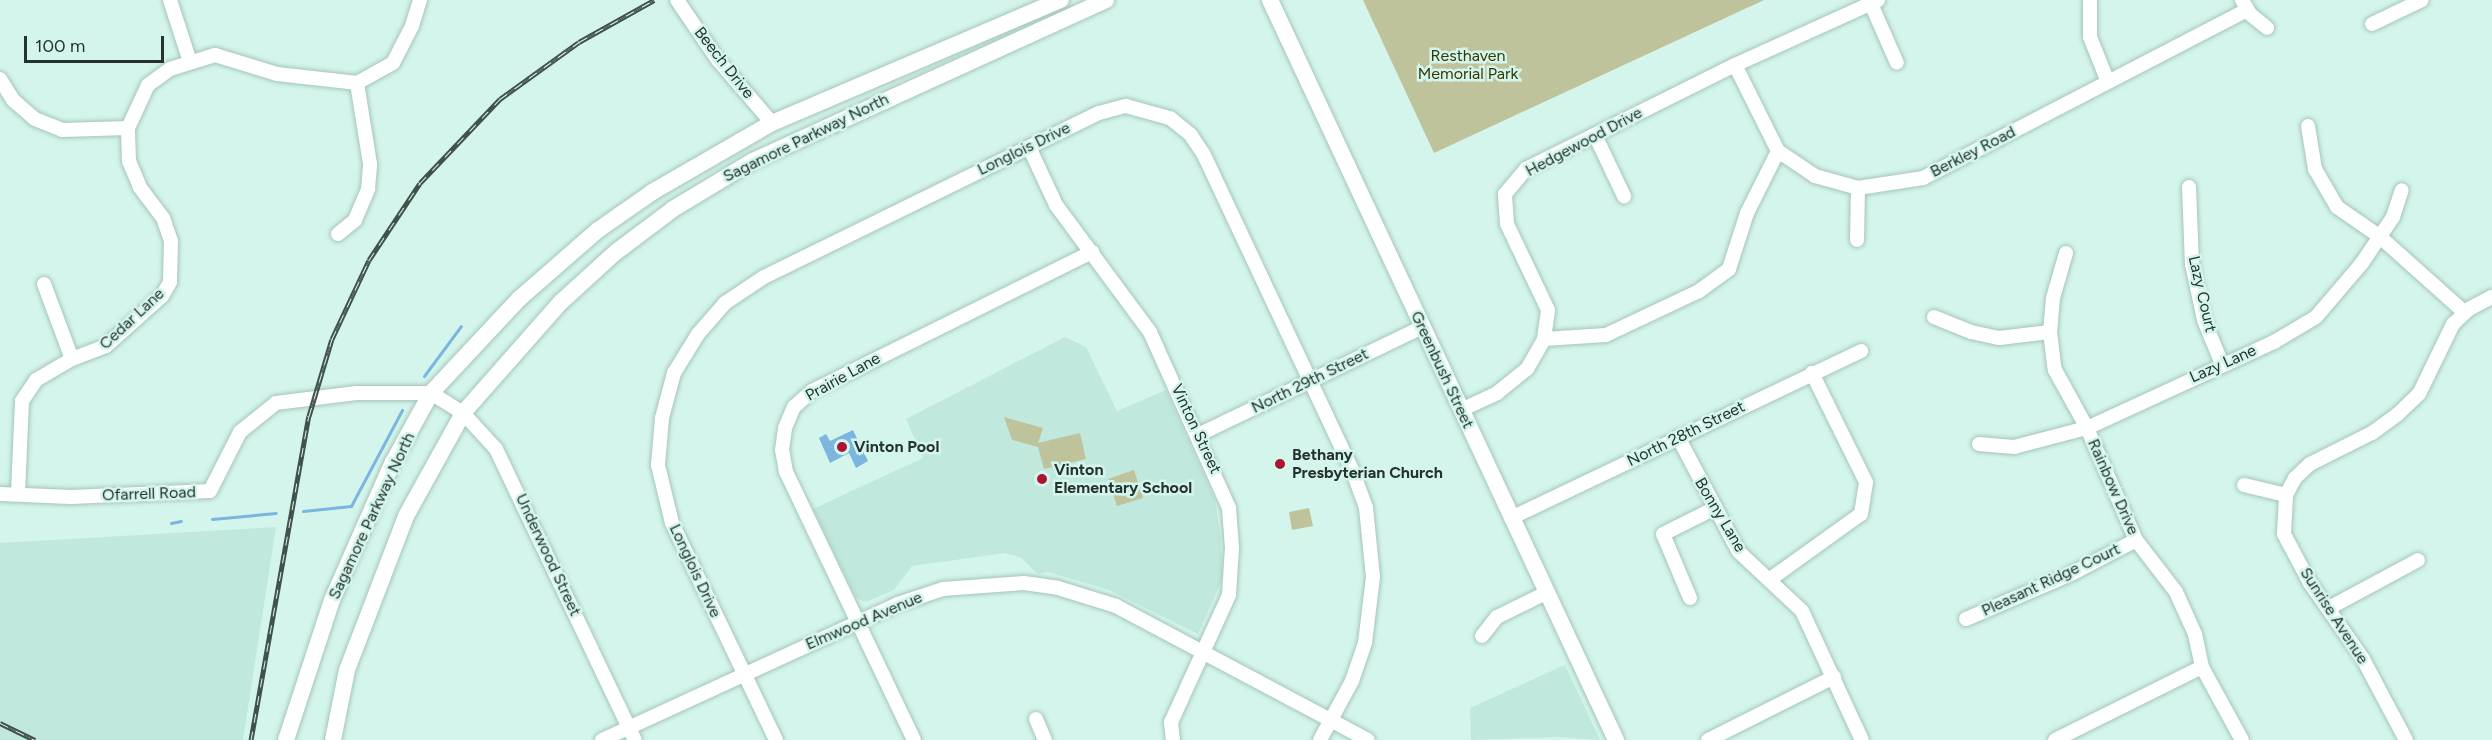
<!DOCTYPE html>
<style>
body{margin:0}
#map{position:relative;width:2492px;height:740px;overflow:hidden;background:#d4f5ec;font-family:Figtree,sans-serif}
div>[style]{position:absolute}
.built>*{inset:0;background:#c0e8dd}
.green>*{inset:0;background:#bfc39b}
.water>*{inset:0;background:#7ab6df}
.stream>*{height:3px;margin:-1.5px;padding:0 1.5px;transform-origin:1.5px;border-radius:1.5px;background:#7ab6df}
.roads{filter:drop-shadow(0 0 2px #a5c5bb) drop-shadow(0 0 2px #a5c5bb)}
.minor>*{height:14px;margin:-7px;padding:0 7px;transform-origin:7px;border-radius:7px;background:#fff}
.major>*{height:16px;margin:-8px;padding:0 8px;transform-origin:8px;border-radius:8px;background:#fff}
.rail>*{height:5px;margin-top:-2.5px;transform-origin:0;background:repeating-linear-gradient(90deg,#d4f5ec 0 9px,#41514c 0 18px);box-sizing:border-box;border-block:2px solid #41514c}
.dots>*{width:16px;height:16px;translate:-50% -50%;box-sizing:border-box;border:3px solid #d4f5ec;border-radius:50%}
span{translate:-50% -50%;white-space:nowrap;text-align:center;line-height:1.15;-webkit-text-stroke:5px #d4f5ec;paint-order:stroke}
.park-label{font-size:16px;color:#353704}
.street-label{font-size:16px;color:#25322e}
.poi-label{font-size:16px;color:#25322e;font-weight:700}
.left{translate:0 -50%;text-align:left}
.scale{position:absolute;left:24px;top:36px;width:140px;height:27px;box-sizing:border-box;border:3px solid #25322e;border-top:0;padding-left:8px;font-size:18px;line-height:21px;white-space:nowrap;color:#25322e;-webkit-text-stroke:4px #d4f5ec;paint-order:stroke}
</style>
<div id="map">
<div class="built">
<div style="clip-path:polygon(1065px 337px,1086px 347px,1117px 411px,1166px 390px,1215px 500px,1221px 539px,1222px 580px,1198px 634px,1109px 590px,1048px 572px,1038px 574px,1021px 558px,1005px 553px,912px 566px,894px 590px,866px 602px,856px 598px,813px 509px,923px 458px,906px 419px)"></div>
<div style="clip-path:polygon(276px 527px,243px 740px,0 740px,0 543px)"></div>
<div style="clip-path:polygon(1565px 665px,1600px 740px,1557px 737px,1471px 740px,1470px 708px)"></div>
</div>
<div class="green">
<div style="clip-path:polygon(1363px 0,1764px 0,1434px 153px)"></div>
<div style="clip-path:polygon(1004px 417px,1043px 428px,1038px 443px,1080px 433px,1086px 459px,1044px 469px,1038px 447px,1012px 440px)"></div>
<div style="clip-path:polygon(1134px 470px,1143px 498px,1117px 506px,1108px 479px)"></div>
<div style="clip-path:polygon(1309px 508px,1313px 526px,1292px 530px,1289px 512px)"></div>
</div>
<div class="water">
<div style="clip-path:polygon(853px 430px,868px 461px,856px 468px,849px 453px,830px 463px,819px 438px,826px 434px,830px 441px)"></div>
</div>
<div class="stream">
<div style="left:424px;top:376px;width:62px;rotate:-53.5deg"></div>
<div style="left:303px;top:511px;width:48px;rotate:-5.9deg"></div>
<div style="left:351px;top:506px;width:109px;rotate:-62deg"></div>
<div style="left:212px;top:519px;width:64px;rotate:-5.4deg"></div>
<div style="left:171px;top:523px;width:10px;rotate:-11deg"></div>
</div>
<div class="roads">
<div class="minor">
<div style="left:170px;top:0;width:65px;rotate:72.1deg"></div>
<div style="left:677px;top:0;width:73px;rotate:55.7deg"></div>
<div style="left:718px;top:60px;width:83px;rotate:49.4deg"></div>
<div style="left:2090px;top:0;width:37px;rotate:90deg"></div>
<div style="left:2090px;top:37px;width:48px;rotate:68.2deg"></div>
<div style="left:2242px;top:0;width:16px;rotate:60deg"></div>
<div style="left:2250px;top:14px;width:22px;rotate:39deg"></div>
<div style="left:1871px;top:4px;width:64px;rotate:66.2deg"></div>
<div style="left:2372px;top:24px;width:55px;rotate:-25.6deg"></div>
<div style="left:1735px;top:65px;width:96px;rotate:63.4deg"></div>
<div style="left:1778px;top:151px;width:45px;rotate:34deg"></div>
<div style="left:1815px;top:176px;width:45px;rotate:15.6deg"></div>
<div style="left:1858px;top:188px;width:66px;rotate:-8.7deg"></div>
<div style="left:1923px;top:178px;width:365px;rotate:-27.4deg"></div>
<div style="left:0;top:79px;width:25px;rotate:58deg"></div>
<div style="left:13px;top:100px;width:29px;rotate:41deg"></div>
<div style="left:35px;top:119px;width:29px;rotate:22deg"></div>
<div style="left:62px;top:130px;width:66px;rotate:-1.7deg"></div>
<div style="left:357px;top:83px;width:41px;rotate:-29.1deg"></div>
<div style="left:393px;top:63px;width:42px;rotate:-62.8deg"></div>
<div style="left:412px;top:26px;width:27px;rotate:-73deg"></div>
<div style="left:2308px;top:126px;width:44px;rotate:80.8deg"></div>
<div style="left:2315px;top:169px;width:44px;rotate:59.9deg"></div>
<div style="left:2337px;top:207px;width:51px;rotate:34.6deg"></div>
<div style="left:2379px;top:236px;width:115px;rotate:41.8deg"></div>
<div style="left:1595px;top:135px;width:68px;rotate:64.6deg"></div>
<div style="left:1029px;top:147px;width:64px;rotate:65deg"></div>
<div style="left:1056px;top:205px;width:158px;rotate:53.5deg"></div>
<div style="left:1150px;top:332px;width:193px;rotate:65.8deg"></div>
<div style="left:1229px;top:508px;width:40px;rotate:85.7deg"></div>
<div style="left:1232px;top:548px;width:47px;rotate:93.7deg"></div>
<div style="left:1229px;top:595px;width:140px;rotate:114.5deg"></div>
<div style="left:1171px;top:722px;width:18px;rotate:84deg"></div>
<div style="left:2189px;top:187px;width:77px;rotate:87.8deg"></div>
<div style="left:2192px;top:264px;width:57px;rotate:77.9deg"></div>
<div style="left:2204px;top:320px;width:48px;rotate:67.8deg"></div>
<div style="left:338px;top:234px;width:22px;rotate:-39deg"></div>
<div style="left:355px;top:220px;width:34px;rotate:-67deg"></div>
<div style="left:368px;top:189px;width:25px;rotate:-85deg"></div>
<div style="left:370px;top:164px;width:82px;rotate:-99.1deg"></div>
<div style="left:1857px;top:240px;width:52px;rotate:-88.9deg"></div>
<div style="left:2066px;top:253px;width:47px;rotate:106.1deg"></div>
<div style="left:2053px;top:298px;width:34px;rotate:95deg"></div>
<div style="left:2050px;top:332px;width:38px;rotate:83deg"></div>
<div style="left:2055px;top:370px;width:66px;rotate:61.1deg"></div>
<div style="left:2087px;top:428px;width:122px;rotate:66.4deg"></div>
<div style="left:2136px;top:540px;width:66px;rotate:52.4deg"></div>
<div style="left:2176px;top:592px;width:46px;rotate:65.7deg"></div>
<div style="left:2195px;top:634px;width:34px;rotate:78deg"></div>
<div style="left:2202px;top:667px;width:83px;rotate:61.3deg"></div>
<div style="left:44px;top:284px;width:80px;rotate:69.5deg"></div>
<div style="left:1934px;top:317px;width:40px;rotate:22deg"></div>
<div style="left:1971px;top:332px;width:29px;rotate:12deg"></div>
<div style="left:1999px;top:338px;width:51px;rotate:-6.7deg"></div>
<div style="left:1544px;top:339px;width:62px;rotate:-3.7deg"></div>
<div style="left:1606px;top:335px;width:103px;rotate:-25.3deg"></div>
<div style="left:1699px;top:291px;width:37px;rotate:-36deg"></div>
<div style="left:1729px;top:269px;width:59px;rotate:-72.2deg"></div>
<div style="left:1747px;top:213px;width:69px;rotate:-63.4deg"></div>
<div style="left:1461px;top:410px;width:40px;rotate:-25deg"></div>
<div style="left:1497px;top:393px;width:38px;rotate:-39deg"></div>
<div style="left:1527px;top:369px;width:34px;rotate:-60deg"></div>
<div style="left:1544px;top:339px;width:29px;rotate:-82deg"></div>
<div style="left:1548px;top:310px;width:95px;rotate:-115.5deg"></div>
<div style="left:1507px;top:224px;width:30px;rotate:-94deg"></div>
<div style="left:1505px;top:194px;width:33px;rotate:-50deg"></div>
<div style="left:1526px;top:169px;width:233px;rotate:-26.5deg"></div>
<div style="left:1735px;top:65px;width:157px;rotate:-24.4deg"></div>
<div style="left:1198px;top:435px;width:249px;rotate:-25.7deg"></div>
<div style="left:1678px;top:437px;width:130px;rotate:62.1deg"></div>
<div style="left:1739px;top:552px;width:86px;rotate:43.1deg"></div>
<div style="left:1802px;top:611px;width:142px;rotate:65.1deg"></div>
<div style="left:1979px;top:444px;width:35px;rotate:5deg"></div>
<div style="left:2014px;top:447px;width:75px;rotate:-14.6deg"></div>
<div style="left:2087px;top:428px;width:206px;rotate:-24.7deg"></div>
<div style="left:2274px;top:342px;width:49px;rotate:-30.8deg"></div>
<div style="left:2316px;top:317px;width:71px;rotate:-49.6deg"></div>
<div style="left:2362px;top:263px;width:55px;rotate:-56deg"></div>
<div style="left:2393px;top:217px;width:28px;rotate:-72deg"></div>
<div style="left:2244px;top:485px;width:43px;rotate:13.4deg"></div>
<div style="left:18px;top:493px;width:92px;rotate:-87.5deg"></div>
<div style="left:22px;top:401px;width:25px;rotate:-56deg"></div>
<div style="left:36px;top:380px;width:42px;rotate:-30.3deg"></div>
<div style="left:72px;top:359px;width:36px;rotate:-21deg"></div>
<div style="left:106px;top:346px;width:75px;rotate:-41.8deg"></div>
<div style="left:162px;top:296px;width:16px;rotate:-60deg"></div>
<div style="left:170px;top:282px;width:41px;rotate:-88.6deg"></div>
<div style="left:171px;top:241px;width:24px;rotate:-109deg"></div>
<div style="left:163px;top:218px;width:39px;rotate:-127deg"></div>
<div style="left:140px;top:187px;width:28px;rotate:-113deg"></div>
<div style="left:129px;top:161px;width:33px;rotate:-92deg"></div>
<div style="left:128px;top:128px;width:47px;rotate:-65.1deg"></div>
<div style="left:148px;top:85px;width:27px;rotate:-36deg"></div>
<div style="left:170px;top:69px;width:47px;rotate:-17.3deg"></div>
<div style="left:215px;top:55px;width:65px;rotate:17deg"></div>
<div style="left:277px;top:74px;width:81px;rotate:6.4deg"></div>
<div style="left:0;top:494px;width:71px;rotate:2.4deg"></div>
<div style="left:71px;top:497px;width:139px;rotate:-2.5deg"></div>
<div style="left:210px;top:491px;width:66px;rotate:-63deg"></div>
<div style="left:240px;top:432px;width:46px;rotate:-38.9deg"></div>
<div style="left:276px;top:403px;width:81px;rotate:-7.1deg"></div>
<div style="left:356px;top:393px;width:75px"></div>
<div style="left:431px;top:393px;width:38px;rotate:32deg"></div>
<div style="left:463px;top:413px;width:49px;rotate:47.5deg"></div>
<div style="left:496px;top:449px;width:322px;rotate:64.5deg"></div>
<div style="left:1511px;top:518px;width:388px;rotate:-25.5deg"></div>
<div style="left:1769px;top:580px;width:113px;rotate:-35.7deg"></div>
<div style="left:1861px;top:514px;width:32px;rotate:-81deg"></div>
<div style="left:1866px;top:482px;width:122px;rotate:-116.4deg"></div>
<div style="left:1690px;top:598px;width:69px;rotate:-112.9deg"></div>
<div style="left:1663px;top:534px;width:56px;rotate:-26.6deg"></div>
<div style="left:2329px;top:608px;width:101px;rotate:-28.3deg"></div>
<div style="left:1966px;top:619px;width:114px;rotate:-23.2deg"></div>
<div style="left:2071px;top:574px;width:73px;rotate:-27.6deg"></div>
<div style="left:1482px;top:636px;width:24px;rotate:-52deg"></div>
<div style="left:1497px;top:617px;width:55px;rotate:-26.1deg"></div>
<div style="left:1036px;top:719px;width:23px;rotate:67deg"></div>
<div style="left:602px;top:740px;width:326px;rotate:-24.7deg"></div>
<div style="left:898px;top:604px;width:47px;rotate:-18.4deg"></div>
<div style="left:943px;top:589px;width:81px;rotate:-4.2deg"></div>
<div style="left:1024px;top:583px;width:34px;rotate:8deg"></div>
<div style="left:1058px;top:588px;width:61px;rotate:17.2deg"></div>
<div style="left:1116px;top:606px;width:285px;rotate:28deg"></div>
<div style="left:776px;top:740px;width:241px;rotate:-115.6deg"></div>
<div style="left:672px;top:523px;width:60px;rotate:-103.6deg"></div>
<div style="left:658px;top:465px;width:47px;rotate:-85.1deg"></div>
<div style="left:662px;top:418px;width:47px;rotate:-75.1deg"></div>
<div style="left:674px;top:373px;width:46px;rotate:-58.4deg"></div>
<div style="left:698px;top:334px;width:41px;rotate:-48.9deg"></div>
<div style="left:725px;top:303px;width:47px;rotate:-33.7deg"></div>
<div style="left:764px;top:277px;width:373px;rotate:-26.1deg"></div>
<div style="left:1099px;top:113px;width:28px;rotate:-15deg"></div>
<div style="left:1126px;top:106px;width:46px;rotate:15.3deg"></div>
<div style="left:1170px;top:118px;width:26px;rotate:39deg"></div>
<div style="left:1190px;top:134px;width:23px;rotate:56deg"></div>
<div style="left:1203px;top:153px;width:353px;rotate:64.8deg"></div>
<div style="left:1353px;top:472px;width:38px;rotate:70deg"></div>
<div style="left:1366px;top:508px;width:69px;rotate:84.2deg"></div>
<div style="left:1373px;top:577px;width:66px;rotate:96.9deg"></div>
<div style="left:1365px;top:643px;width:40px;rotate:108.9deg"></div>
<div style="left:1352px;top:681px;width:67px;rotate:118.5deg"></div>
<div style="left:914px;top:740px;width:297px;rotate:-115.5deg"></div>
<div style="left:786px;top:472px;width:22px;rotate:-100deg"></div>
<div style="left:782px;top:450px;width:22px;rotate:-82deg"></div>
<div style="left:785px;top:428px;width:23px;rotate:-67deg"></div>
<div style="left:794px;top:407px;width:24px;rotate:-42deg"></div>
<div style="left:812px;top:391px;width:313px;rotate:-26.4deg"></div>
<div style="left:1708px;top:740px;width:141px;rotate:-26.6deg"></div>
<div style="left:2055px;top:740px;width:164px;rotate:-26.4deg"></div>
<div style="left:2406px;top:740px;width:92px;rotate:-118deg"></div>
<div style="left:2363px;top:659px;width:93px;rotate:-124.9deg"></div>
<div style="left:2310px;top:583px;width:55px;rotate:-118deg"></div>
<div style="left:2284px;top:534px;width:39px;rotate:-87deg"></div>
<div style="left:2286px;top:495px;width:19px;rotate:-62deg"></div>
<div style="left:2295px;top:478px;width:21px;rotate:-43deg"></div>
<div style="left:2310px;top:464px;width:69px;rotate:-26.6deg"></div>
<div style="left:2372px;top:433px;width:32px;rotate:-36deg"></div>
<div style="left:2398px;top:414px;width:29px;rotate:-44deg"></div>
<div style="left:2419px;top:394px;width:78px;rotate:-64.1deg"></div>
<div style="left:2453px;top:324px;width:22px;rotate:-43deg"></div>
<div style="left:2469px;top:309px;width:26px;rotate:-28deg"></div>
</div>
<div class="major">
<div style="left:1270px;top:0;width:817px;rotate:64.94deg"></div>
<div style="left:286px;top:740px;width:147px;rotate:-71.8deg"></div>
<div style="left:332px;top:600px;width:151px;rotate:-66.2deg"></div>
<div style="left:393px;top:462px;width:79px;rotate:-61.2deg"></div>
<div style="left:431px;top:393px;width:130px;rotate:-46.9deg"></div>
<div style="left:520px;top:298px;width:103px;rotate:-41.1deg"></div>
<div style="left:598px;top:230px;width:68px;rotate:-34.9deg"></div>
<div style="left:654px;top:191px;width:136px;rotate:-30deg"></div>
<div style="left:772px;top:123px;width:314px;rotate:-23.1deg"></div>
<div style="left:333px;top:740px;width:71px;rotate:-78.7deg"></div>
<div style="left:347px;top:670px;width:165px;rotate:-69deg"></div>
<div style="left:406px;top:516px;width:118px;rotate:-61deg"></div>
<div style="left:463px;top:413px;width:148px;rotate:-48.6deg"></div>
<div style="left:561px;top:302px;width:74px;rotate:-42.3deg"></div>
<div style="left:616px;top:252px;width:71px;rotate:-37deg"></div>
<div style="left:673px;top:209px;width:93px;rotate:-31deg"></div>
<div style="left:753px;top:161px;width:388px;rotate:-24.5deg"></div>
</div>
</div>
<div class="rail">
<div style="left:0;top:723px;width:39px;rotate:26deg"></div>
<div style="left:251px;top:740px;width:329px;rotate:-79.9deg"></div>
<div style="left:309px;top:416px;width:80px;rotate:-73.4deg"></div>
<div style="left:332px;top:339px;width:87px;rotate:-64.9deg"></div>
<div style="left:369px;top:260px;width:92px;rotate:-56.5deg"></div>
<div style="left:420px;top:183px;width:116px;rotate:-46.4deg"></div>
<div style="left:500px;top:99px;width:97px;rotate:-35.8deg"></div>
<div style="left:579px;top:42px;width:86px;rotate:-29.2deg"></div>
</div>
<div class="dots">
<div style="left:842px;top:447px;background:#ab1533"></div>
<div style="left:1280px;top:464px;background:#ab1533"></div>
<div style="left:1042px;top:479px;background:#ab1533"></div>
</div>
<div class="park-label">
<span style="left:1468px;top:65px">Resthaven<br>Memorial Park</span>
</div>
<div class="street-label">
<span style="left:724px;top:63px;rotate:52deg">Beech Drive</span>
<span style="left:806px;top:138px;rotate:-26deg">Sagamore Parkway North</span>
<span style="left:1584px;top:142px;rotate:-28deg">Hedgewood Drive</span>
<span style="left:1024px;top:149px;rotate:-26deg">Longlois Drive</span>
<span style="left:1973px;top:152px;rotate:-27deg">Berkley Road</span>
<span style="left:2202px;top:294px;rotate:77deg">Lazy Court</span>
<span style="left:132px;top:319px;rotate:-43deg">Cedar Lane</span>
<span style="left:2223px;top:364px;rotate:-24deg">Lazy Lane</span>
<span style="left:1442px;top:370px;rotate:65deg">Greenbush Street</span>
<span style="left:843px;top:377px;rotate:-29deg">Prairie Lane</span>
<span style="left:1310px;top:381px;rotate:-26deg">North 29th Street</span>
<span style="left:1196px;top:429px;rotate:65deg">Vinton Street</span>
<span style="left:1686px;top:434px;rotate:-26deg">North 28th Street</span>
<span style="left:2113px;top:487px;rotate:66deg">Rainbow Drive</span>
<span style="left:149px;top:494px;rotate:-2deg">Ofarrell Road</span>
<span style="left:1720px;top:515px;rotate:59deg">Bonny Lane</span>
<span style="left:372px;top:516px;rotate:-65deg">Sagamore Parkway North</span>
<span style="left:548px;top:555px;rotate:65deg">Underwood Street</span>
<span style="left:695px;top:571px;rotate:65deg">Longlois Drive</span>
<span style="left:2051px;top:580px;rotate:-25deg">Pleasant Ridge Court</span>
<span style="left:2334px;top:616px;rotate:57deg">Sunrise Avenue</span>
<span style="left:864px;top:621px;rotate:-23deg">Elmwood Avenue</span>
</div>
<div class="poi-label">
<span class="left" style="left:854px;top:447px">Vinton Pool</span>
<span class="left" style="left:1292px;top:464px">Bethany<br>Presbyterian Church</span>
<span class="left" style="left:1054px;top:479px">Vinton<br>Elementary School</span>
</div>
<div class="scale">100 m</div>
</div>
